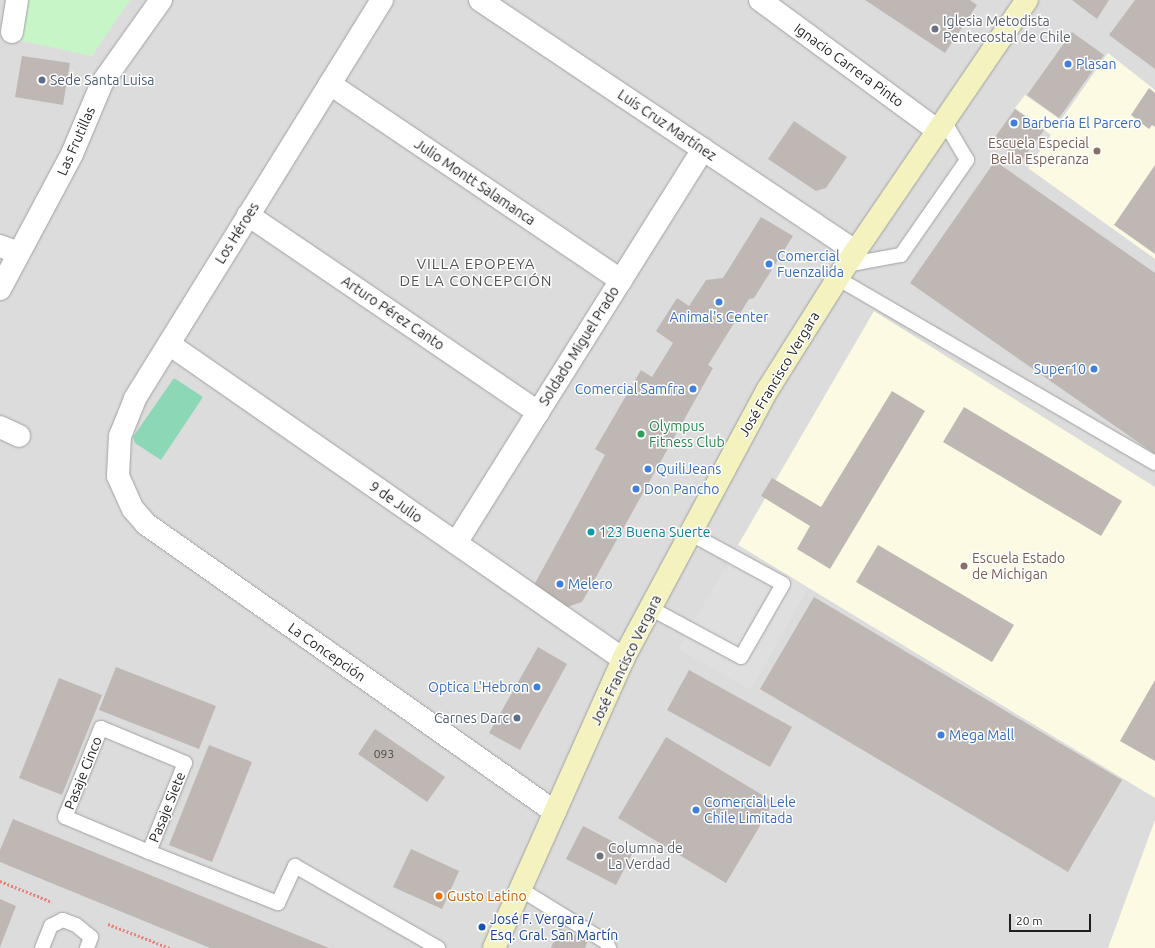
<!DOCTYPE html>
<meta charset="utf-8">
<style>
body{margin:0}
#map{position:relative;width:1155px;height:948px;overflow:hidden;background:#efece6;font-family:Ubuntu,sans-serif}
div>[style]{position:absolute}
.residential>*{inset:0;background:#dddcdc}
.education>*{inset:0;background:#fcfae2}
.park>*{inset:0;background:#c8f5c8}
.pitch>*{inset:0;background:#8cd7b5}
.parking>*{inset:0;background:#dfdfdf}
.building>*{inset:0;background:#bfb7b3}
.path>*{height:2.5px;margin-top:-1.25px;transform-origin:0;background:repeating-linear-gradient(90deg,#ed7e79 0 2px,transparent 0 4px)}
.roads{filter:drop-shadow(0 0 1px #a0a0a0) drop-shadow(0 0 1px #a0a0a0)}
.service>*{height:14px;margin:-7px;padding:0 7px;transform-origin:7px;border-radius:7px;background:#fff}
.minor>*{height:22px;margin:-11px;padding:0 11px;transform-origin:11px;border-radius:11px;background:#fff}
.secondary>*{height:22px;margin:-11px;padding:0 11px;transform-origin:11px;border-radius:11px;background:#f4f3c0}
.dots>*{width:11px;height:11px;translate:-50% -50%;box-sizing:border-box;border:2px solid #fff;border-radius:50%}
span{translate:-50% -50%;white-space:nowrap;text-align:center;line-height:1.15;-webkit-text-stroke:3px #fff;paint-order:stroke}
.number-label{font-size:12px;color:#474544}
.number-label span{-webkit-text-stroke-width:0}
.worship-label{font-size:14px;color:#5b616d}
.left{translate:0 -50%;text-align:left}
.shop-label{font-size:14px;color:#366cbe}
.right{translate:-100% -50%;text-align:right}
.street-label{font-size:14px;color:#1f1f1f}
.service-label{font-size:14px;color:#4e5e75}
.education-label{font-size:14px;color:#785e54}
.leisure-label{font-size:14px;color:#27864d}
.culture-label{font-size:14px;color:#0d838f}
.food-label{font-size:14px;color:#c56008}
.transit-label{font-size:14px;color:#164399}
.neighbourhood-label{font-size:15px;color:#525252;letter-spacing:1px}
.scale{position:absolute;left:1009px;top:914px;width:82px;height:18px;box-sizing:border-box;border:2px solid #1f1f1f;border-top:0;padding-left:5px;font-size:12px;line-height:14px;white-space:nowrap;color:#1f1f1f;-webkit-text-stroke:3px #fff;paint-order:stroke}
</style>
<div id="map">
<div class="residential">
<div style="clip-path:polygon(0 0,1155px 0,1155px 948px,0 948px)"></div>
</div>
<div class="education">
<div style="clip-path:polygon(1108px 53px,1155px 90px,1155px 259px,1028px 168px,1051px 135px,1015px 108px,1025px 95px,1061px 120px)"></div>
<div style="clip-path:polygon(874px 311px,1155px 487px,1155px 798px,738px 545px)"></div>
<div style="clip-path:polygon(1155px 820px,1155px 948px,1108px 948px)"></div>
</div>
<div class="park">
<div style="clip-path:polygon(25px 0,130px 0,92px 56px,18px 40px)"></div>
</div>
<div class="pitch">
<div style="clip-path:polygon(174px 378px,203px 397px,161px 460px,135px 443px,133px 437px)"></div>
</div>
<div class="parking">
<div style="clip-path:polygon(738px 545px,808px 588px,751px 690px,678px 649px)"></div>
</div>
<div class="building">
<div style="clip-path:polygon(865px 0,970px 0,977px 5px,945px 53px)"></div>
<div style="clip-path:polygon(1072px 0,1109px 0,1097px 19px)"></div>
<div style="clip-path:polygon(1135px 0,1155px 0,1155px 69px,1109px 35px)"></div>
<div style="clip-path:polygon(1072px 32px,1104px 55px,1059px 118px,1027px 95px)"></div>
<div style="clip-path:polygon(22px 56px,70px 63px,63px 105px,15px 97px)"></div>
<div style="clip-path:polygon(1149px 88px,1155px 93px,1155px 127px,1152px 125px,1149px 129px,1131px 115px)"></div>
<div style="clip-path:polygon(1015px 109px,1044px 130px,1022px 160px,993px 140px)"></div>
<div style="clip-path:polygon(794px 121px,847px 157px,826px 188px,816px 191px,768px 159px)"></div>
<div style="clip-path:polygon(995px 161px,1155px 273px,1155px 454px,910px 283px)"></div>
<div style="clip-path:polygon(1155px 165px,1155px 254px,1114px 225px)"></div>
<div style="clip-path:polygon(761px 217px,793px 236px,754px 298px,749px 299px,708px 365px,713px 368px,582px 602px,567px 607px,534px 585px,605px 455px,595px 449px,641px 370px,652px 377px,673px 343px,656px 331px,677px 298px,689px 306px,706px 280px,723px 278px)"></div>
<div style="clip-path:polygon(892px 391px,925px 411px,830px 569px,797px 549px,810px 526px,761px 496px,772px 478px,821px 507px)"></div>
<div style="clip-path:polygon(964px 407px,1122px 501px,1101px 536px,943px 442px)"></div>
<div style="clip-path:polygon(878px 545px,1014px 625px,992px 662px,856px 582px)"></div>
<div style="clip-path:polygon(814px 597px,1122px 780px,1068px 872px,760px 689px)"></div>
<div style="clip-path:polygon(538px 647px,567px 664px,520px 750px,489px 733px)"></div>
<div style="clip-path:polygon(116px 667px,216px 706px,199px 749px,99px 710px)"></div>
<div style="clip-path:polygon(689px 670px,792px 727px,770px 767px,667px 710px)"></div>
<div style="clip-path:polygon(59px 678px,102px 695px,62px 795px,19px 778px)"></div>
<div style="clip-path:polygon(1155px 680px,1155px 761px,1120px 741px)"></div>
<div style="clip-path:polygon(375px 729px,445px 777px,427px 802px,358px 754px)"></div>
<div style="clip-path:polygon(666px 737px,774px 802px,726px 883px,618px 818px)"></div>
<div style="clip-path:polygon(209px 745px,252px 762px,212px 862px,169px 845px)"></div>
<div style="clip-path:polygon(13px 819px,329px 948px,210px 948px,0 862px,0 850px)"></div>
<div style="clip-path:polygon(583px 826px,633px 852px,616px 885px,566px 859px)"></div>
<div style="clip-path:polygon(411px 849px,459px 871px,442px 909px,393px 887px)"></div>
<div style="clip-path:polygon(0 899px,16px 906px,0 947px)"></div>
<div style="clip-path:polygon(559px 928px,588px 940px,585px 948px,551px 948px)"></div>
</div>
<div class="path">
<div style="left:0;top:881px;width:56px;rotate:22deg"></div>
<div style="left:108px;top:924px;width:66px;rotate:21.2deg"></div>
</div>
<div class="roads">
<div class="service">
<div style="left:846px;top:265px;width:56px;rotate:-10.3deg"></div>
<div style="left:901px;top:255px;width:116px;rotate:-55.2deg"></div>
<div style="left:967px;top:160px;width:45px;rotate:-120.5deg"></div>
<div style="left:837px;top:278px;width:368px;rotate:30.2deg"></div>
<div style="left:650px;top:608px;width:103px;rotate:28.3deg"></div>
<div style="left:741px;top:657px;width:84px;rotate:-60.1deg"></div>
<div style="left:783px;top:584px;width:107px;rotate:-151.5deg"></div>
<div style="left:149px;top:852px;width:96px;rotate:-68deg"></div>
<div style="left:185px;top:763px;width:91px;rotate:-157.4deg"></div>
<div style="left:101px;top:728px;width:96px;rotate:112deg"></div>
<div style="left:65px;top:817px;width:91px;rotate:22.6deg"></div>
<div style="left:149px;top:852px;width:139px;rotate:21.6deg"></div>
<div style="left:278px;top:903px;width:41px;rotate:-65.3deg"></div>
<div style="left:295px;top:866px;width:165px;rotate:29.8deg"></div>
<div style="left:520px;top:889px;width:101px;rotate:31.6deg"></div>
<div style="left:606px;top:942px;width:7px;rotate:63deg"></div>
<div style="left:42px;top:948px;width:24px;rotate:-68deg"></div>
<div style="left:51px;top:926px;width:13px;rotate:-27deg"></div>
<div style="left:63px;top:920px;width:14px;rotate:21deg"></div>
<div style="left:76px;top:925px;width:19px;rotate:39deg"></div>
<div style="left:91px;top:937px;width:12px;rotate:110deg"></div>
</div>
<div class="minor">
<div style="left:382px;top:0;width:469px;rotate:121.8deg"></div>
<div style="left:135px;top:399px;width:40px;rotate:112deg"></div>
<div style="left:120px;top:436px;width:40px;rotate:92.9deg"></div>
<div style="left:118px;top:476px;width:36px;rotate:66deg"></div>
<div style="left:133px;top:509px;width:20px;rotate:49deg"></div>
<div style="left:146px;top:524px;width:500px;rotate:35.15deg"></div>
<div style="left:480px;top:0;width:451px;rotate:33.8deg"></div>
<div style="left:760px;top:0;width:220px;rotate:36.3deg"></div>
<div style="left:12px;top:32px;width:32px;rotate:-81deg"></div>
<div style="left:330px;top:84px;width:351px;rotate:34deg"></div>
<div style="left:248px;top:215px;width:351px;rotate:34.2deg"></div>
<div style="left:0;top:246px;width:20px;rotate:20deg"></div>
<div style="left:0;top:289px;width:153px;rotate:-61.9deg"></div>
<div style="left:72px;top:154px;width:77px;rotate:-67.1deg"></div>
<div style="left:102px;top:83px;width:102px;rotate:-54.6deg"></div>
<div style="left:169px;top:344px;width:553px;rotate:34.75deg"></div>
<div style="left:0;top:427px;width:21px;rotate:25deg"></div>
<div style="left:456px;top:543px;width:465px;rotate:-57.9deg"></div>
</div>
<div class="secondary">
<div style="left:494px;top:948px;width:316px;rotate:-65.9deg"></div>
<div style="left:623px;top:659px;width:306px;rotate:-61.8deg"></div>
<div style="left:768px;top:389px;width:146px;rotate:-57.8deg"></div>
<div style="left:846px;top:265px;width:321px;rotate:-55.7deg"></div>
</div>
</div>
<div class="dots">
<div style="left:935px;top:29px;background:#6b7280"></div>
<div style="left:1068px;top:64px;background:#3f7fe0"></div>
<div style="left:42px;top:80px;background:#5c6f8a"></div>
<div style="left:1014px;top:123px;background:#3f7fe0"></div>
<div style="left:1097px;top:151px;background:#8d6e63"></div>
<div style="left:769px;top:264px;background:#3f7fe0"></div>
<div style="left:719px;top:302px;background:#3f7fe0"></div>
<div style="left:1094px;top:369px;background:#3f7fe0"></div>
<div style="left:693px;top:389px;background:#3f7fe0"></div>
<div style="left:641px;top:434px;background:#2e9e5b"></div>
<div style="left:648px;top:469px;background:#3f7fe0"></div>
<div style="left:636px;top:489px;background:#3f7fe0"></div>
<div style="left:591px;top:532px;background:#0f9aa8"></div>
<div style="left:964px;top:566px;background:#8d6e63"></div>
<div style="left:560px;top:584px;background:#3f7fe0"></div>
<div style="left:537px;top:687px;background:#3f7fe0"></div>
<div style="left:517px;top:718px;background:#5c6f8a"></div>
<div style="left:941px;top:735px;background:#3f7fe0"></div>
<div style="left:696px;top:810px;background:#3f7fe0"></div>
<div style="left:600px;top:856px;background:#6b7280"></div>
<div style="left:439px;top:896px;background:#e8710a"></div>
<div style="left:482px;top:927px;background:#1a4fb4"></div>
</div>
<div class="number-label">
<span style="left:384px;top:754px">093</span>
</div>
<div class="worship-label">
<span class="left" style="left:943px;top:29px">Iglesia Metodista<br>Pentecostal de Chile</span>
<span class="left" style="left:608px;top:856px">Columna de<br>La Verdad</span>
</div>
<div class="shop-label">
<span class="left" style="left:1076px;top:64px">Plasan</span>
<span class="left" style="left:1022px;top:123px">Barbería El Parcero</span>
<span class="left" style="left:777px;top:264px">Comercial<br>Fuenzalida</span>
<span style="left:719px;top:317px">Animal's Center</span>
<span class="right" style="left:1086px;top:369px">Super10</span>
<span class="right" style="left:685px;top:389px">Comercial Samfra</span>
<span class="left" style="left:656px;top:469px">QuiliJeans</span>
<span class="left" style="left:644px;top:489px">Don Pancho</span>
<span class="left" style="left:568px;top:584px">Melero</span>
<span class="right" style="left:529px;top:687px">Optica L'Hebron</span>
<span class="left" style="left:949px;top:735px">Mega Mall</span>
<span class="left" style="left:704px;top:810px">Comercial Lele<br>Chile Limitada</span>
</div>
<div class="street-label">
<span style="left:849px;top:65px;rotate:36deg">Ignacio Carrera Pinto</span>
<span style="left:667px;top:125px;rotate:34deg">Luis Cruz Martínez</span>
<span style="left:76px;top:141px;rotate:-66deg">Las Frutillas</span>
<span style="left:475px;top:182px;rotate:34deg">Julio Montt Salamanca</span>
<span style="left:237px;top:233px;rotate:-58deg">Los Héroes</span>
<span style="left:393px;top:313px;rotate:34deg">Arturo Pérez Canto</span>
<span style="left:579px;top:346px;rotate:-58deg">Soldado Miguel Prado</span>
<span style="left:779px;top:374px;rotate:-59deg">José Francisco Vergara</span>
<span style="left:396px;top:502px;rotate:35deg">9 de Julio</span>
<span style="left:327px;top:652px;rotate:35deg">La Concepción</span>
<span style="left:626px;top:660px;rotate:-64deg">José Francisco Vergara</span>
<span style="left:83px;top:773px;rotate:-68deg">Pasaje Cinco</span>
<span style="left:167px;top:807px;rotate:-68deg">Pasaje Siete</span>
</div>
<div class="service-label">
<span class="left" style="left:50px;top:80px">Sede Santa Luisa</span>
<span class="right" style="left:509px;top:718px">Carnes Darc</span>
</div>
<div class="education-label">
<span class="right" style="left:1089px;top:151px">Escuela Especial<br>Bella Esperanza</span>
<span class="left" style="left:972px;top:566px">Escuela Estado<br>de Michigan</span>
</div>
<div class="leisure-label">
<span class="left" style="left:649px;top:434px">Olympus<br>Fitness Club</span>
</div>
<div class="culture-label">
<span class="left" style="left:599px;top:532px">123 Buena Suerte</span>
</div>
<div class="food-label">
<span class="left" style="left:447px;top:896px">Gusto Latino</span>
</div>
<div class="transit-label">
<span class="left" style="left:490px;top:927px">José F. Vergara /<br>Esq. Gral. San Martín</span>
</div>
<div class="neighbourhood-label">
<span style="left:476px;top:272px">VILLA EPOPEYA<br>DE LA CONCEPCIÓN</span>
</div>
<div class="scale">20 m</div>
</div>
